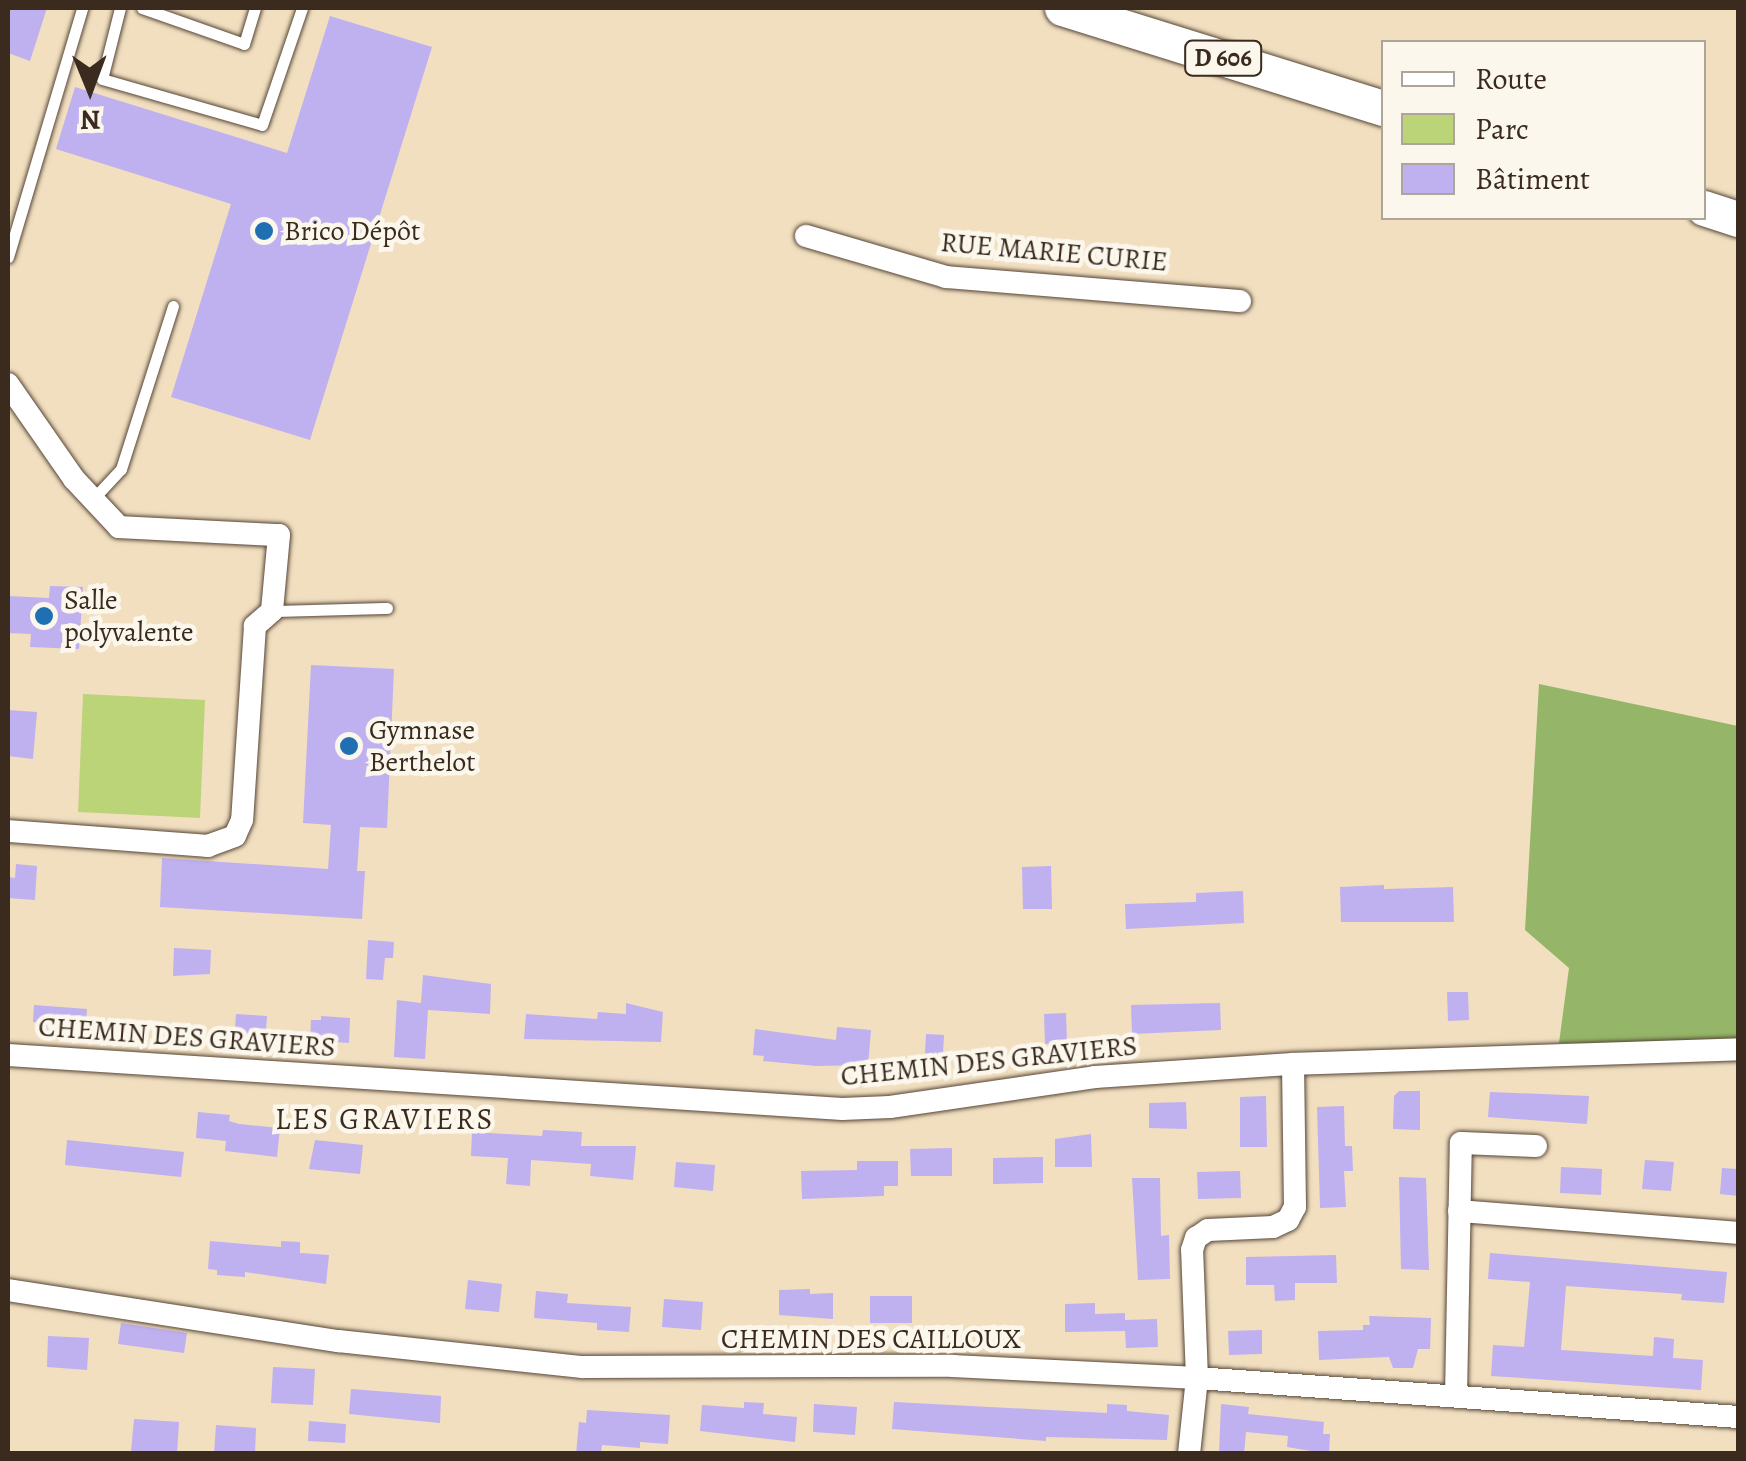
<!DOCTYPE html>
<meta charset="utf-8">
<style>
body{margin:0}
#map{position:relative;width:1746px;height:1461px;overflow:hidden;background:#f1dfc0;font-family:Alegreya,serif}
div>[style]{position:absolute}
.green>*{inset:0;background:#bcd478}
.forest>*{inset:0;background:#95b668}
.building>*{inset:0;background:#bfb0f0}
.roads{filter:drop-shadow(0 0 2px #564536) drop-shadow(0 0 2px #564536)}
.service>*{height:11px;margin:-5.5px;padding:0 5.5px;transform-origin:5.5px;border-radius:5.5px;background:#fff}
.minor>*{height:22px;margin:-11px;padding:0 11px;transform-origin:11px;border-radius:11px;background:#fff}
.primary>*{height:35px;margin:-17.5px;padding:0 17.5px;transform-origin:17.5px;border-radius:17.5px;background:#fff}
.dots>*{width:28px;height:28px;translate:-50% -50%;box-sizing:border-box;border:5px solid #fbf7ec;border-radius:50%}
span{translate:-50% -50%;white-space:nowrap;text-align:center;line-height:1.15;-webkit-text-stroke:9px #fbf7ec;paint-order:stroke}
.shield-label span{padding:2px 8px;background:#fbf7ec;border:2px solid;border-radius:8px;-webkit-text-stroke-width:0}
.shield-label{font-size:25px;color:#3b2a1e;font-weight:700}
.poi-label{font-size:28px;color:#3b2a1e}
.left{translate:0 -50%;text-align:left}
.street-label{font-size:28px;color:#3b2a1e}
.neighbourhood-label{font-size:30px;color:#3b2a1e;letter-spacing:2.5px}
.frame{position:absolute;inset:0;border:10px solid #3b2a1e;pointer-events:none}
.legend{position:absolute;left:1381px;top:40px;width:325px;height:180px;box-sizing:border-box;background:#fbf7ec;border:2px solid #aea59a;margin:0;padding:12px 18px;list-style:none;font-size:30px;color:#3b2a1e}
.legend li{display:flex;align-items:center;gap:20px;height:50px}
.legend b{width:50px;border:2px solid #aea59a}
.north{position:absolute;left:40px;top:40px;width:100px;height:100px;-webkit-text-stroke:8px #fbf7ec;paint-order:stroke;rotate:179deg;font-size:28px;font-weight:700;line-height:40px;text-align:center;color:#3b2a1e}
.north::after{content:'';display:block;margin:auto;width:35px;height:45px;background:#3b2a1e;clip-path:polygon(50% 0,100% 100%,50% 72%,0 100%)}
</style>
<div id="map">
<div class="green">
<div style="clip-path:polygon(83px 694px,205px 700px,200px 818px,78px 812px)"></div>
</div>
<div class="forest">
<div style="clip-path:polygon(1539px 684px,1738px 726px,1738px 1042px,1559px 1043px,1569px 968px,1525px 930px)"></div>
</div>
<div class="building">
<div style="clip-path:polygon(8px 8px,47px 8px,30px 61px,8px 53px)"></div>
<div style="clip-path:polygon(330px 16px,432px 47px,310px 440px,171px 397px,231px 204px,56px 149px,75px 87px,287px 153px)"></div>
<div style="clip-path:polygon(50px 586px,83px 587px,79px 649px,30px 647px,31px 634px,8px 633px,8px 596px,49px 598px)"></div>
<div style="clip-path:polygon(311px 665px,394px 669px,387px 828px,360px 827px,357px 871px,365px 871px,362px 919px,160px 907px,162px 858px,328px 869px,331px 825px,303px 823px)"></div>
<div style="clip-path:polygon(8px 710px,37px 712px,33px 759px,8px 756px)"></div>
<div style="clip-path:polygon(16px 864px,37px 866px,35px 900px,8px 898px,8px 877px,15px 878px)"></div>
<div style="clip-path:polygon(1051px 866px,1052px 909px,1023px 909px,1022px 867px)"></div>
<div style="clip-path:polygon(1384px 885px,1384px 889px,1453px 887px,1454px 922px,1341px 922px,1340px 887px)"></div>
<div style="clip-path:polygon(1243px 891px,1244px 923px,1126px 929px,1125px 904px,1196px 902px,1196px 893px)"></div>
<div style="clip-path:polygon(368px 940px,394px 942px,393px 958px,385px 958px,383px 980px,366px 979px)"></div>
<div style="clip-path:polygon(174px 948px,211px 950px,210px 974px,173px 976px)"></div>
<div style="clip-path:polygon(423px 975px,491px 984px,490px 1014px,428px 1010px,425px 1059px,394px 1057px,397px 1000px,421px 1003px)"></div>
<div style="clip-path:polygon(1447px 992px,1468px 992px,1469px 1020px,1448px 1021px)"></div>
<div style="clip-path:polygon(626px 1003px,663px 1012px,661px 1042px,524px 1039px,526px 1014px,597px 1019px,598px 1012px,626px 1014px)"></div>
<div style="clip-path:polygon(1220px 1003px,1221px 1030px,1132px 1034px,1131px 1005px)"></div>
<div style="clip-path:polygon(34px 1005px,87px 1009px,85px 1034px,45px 1031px,46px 1023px,33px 1022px)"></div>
<div style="clip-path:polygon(1066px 1013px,1067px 1043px,1045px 1044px,1044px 1014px)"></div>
<div style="clip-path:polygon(236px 1014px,267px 1016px,265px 1044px,234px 1042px)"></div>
<div style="clip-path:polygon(321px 1016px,350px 1018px,349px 1043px,310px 1040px,311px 1020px,321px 1020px)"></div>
<div style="clip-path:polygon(837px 1027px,871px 1030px,868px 1065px,816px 1066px,763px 1061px,764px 1056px,753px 1055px,755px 1029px,836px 1040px)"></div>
<div style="clip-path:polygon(926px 1034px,944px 1035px,942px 1074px,924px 1072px)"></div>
<div style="clip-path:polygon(1399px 1091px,1420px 1091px,1420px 1130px,1393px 1129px,1394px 1096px)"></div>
<div style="clip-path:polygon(1490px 1092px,1589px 1096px,1587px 1124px,1488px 1117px)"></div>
<div style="clip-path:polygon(1266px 1096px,1267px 1147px,1240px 1147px,1240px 1097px)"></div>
<div style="clip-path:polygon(1186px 1102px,1187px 1129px,1149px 1128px,1149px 1103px)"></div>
<div style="clip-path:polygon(1344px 1106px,1345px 1146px,1352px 1146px,1353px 1171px,1344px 1171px,1346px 1207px,1320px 1208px,1317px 1107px)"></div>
<div style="clip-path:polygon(198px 1112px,230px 1115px,229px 1121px,239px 1124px,280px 1128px,277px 1157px,225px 1151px,226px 1141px,196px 1138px)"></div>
<div style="clip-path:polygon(543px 1130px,582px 1132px,581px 1146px,636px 1146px,633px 1180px,590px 1176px,591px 1164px,531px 1160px,530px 1186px,506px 1184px,508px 1158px,471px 1156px,472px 1132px,542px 1136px)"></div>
<div style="clip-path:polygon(1091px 1134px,1092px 1167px,1055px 1167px,1055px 1139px)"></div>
<div style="clip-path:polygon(67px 1140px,184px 1152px,181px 1177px,65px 1165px)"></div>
<div style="clip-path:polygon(315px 1140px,363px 1145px,360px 1174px,309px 1169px)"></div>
<div style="clip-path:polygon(952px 1148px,952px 1176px,911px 1176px,910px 1149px)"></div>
<div style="clip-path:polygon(1043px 1157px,1043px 1183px,993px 1184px,993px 1158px)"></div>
<div style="clip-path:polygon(1645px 1160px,1674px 1162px,1671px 1191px,1642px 1189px)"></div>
<div style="clip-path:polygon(857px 1161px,898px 1161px,898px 1186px,884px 1186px,884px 1196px,802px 1199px,801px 1171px,857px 1170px)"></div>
<div style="clip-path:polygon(676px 1162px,715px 1165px,713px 1191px,674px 1187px)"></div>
<div style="clip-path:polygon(1561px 1167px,1602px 1169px,1601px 1195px,1560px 1193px)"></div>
<div style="clip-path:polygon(1722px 1168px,1738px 1169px,1738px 1196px,1720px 1194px)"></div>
<div style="clip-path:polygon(1240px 1171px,1241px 1198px,1198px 1199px,1197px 1172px)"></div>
<div style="clip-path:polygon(1399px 1177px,1426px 1178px,1429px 1270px,1401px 1269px)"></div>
<div style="clip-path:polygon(1132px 1178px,1160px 1178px,1161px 1236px,1169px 1235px,1170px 1279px,1138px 1280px)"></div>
<div style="clip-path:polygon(210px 1241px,281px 1247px,281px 1241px,300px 1242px,300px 1253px,329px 1255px,326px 1284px,245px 1272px,245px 1277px,217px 1275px,217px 1270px,208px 1269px)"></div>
<div style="clip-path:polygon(1490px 1253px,1727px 1272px,1724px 1303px,1681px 1300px,1682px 1294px,1566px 1286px,1561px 1350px,1653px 1356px,1654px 1337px,1674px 1339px,1673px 1358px,1703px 1360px,1701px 1390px,1491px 1376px,1493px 1345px,1524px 1347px,1530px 1282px,1488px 1279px)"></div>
<div style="clip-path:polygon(1336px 1255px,1337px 1283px,1295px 1283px,1295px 1300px,1275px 1301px,1274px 1285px,1246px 1285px,1246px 1257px)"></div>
<div style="clip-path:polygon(468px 1280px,502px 1284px,499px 1312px,465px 1309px)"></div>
<div style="clip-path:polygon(810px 1289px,810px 1294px,833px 1293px,833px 1319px,779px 1315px,779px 1290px)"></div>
<div style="clip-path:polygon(536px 1291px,568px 1294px,567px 1303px,631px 1307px,629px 1332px,597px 1330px,597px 1323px,534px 1318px)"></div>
<div style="clip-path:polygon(870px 1296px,912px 1296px,912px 1323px,870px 1323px)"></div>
<div style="clip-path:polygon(664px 1299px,703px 1302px,701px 1330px,662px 1327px)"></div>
<div style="clip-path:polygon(1095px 1303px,1095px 1314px,1125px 1313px,1125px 1320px,1157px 1319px,1158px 1347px,1126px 1348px,1125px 1331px,1065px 1332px,1065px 1304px)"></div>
<div style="clip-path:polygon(1369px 1316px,1431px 1318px,1430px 1349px,1418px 1349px,1413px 1368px,1393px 1368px,1389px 1357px,1319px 1360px,1318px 1331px,1363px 1330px,1363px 1325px,1370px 1325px)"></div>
<div style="clip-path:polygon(121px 1323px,187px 1333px,184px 1353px,118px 1344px)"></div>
<div style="clip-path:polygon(1262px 1330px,1262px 1354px,1229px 1355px,1228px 1331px)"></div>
<div style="clip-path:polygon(48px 1336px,89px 1338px,87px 1370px,47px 1367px)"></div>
<div style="clip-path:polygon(273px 1367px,315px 1369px,313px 1405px,271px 1403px)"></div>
<div style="clip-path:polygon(351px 1389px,441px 1396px,440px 1423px,349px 1414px)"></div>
<div style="clip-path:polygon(744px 1402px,764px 1403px,763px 1414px,797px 1417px,795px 1442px,700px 1431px,702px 1405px,744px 1408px)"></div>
<div style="clip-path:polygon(894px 1402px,1107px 1413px,1107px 1404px,1127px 1405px,1127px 1411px,1169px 1415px,1167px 1440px,1046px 1437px,1046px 1441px,892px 1429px)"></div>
<div style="clip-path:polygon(814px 1404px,857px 1407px,855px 1435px,813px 1432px)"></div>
<div style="clip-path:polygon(1221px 1404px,1249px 1407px,1248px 1414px,1324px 1422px,1323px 1434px,1330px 1434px,1329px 1454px,1287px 1447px,1288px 1436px,1246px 1432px,1244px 1454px,1219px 1454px)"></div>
<div style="clip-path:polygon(587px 1410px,670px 1415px,668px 1444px,640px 1442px,640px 1448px,602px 1445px,601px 1454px,576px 1454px,579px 1422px,586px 1423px)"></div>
<div style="clip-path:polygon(134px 1419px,179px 1422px,177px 1454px,131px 1451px)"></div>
<div style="clip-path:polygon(309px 1421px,346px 1424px,345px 1443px,308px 1441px)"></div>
<div style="clip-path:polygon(216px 1425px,256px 1428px,255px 1454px,214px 1454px)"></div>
</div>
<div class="roads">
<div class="service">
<div style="left:120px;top:8px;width:73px;rotate:104.2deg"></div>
<div style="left:102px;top:79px;width:166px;rotate:16deg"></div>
<div style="left:262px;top:125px;width:124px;rotate:-71.1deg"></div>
<div style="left:142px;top:8px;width:108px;rotate:19.4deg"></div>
<div style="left:244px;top:44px;width:38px;rotate:-73deg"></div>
<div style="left:8px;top:257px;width:260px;rotate:-73.4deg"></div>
<div style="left:93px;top:499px;width:41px;rotate:-47deg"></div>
<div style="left:121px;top:469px;width:171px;rotate:-72.3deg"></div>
<div style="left:272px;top:611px;width:115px;rotate:-1.5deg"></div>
</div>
<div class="minor">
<div style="left:806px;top:236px;width:146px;rotate:16.3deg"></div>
<div style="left:946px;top:277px;width:295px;rotate:4.7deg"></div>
<div style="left:8px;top:384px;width:116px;rotate:55.2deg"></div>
<div style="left:74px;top:479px;width:66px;rotate:46.8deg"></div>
<div style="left:119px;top:527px;width:160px;rotate:2.9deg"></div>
<div style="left:279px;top:535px;width:76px;rotate:95.3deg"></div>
<div style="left:272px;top:611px;width:23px;rotate:139deg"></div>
<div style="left:255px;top:626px;width:194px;rotate:93.8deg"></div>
<div style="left:242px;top:820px;width:17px;rotate:114deg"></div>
<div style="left:235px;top:836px;width:29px;rotate:160deg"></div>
<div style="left:208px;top:846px;width:201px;rotate:-175.7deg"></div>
<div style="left:8px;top:1055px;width:836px;rotate:3.7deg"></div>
<div style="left:842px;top:1109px;width:48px;rotate:-2.4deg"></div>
<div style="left:890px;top:1107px;width:207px;rotate:-8.3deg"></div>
<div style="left:1095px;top:1077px;width:198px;rotate:-3.8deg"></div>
<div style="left:1293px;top:1064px;width:445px;rotate:-1.9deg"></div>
<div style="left:1459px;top:1211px;width:280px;rotate:4.5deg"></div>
<div style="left:8px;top:1290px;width:334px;rotate:8.8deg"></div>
<div style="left:338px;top:1341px;width:246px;rotate:6.1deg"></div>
<div style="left:583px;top:1367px;width:370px;rotate:-0.2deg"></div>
<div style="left:953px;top:1366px;width:244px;rotate:2.8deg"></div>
<div style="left:1197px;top:1378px;width:542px;rotate:4.12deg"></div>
<div style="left:1456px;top:1396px;width:253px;rotate:-88.9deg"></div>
<div style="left:1461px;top:1143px;width:75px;rotate:2.3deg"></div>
<div style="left:1189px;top:1454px;width:76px;rotate:-84deg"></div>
<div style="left:1197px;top:1378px;width:128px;rotate:-92.2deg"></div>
<div style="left:1192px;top:1250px;width:13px;rotate:-72deg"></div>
<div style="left:1196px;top:1238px;width:14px;rotate:-34deg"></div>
<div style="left:1208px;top:1230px;width:65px;rotate:-2.6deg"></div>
<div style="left:1273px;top:1227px;width:17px;rotate:-25deg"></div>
<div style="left:1288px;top:1220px;width:15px;rotate:-62deg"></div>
<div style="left:1295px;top:1207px;width:143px;rotate:-90.8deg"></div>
</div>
<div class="primary">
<div style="left:1062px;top:8px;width:337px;rotate:17.3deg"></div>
<div style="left:1704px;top:208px;width:36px;rotate:18deg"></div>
</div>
</div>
<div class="dots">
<div style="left:264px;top:231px;background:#1f6fb2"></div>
<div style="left:44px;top:616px;background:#1f6fb2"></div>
<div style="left:349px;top:746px;background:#1f6fb2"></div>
</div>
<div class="shield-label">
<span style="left:1223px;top:58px">D 606</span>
</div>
<div class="poi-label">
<span class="left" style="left:284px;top:231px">Brico Dépôt</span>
<span class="left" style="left:64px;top:616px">Salle<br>polyvalente</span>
<span class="left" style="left:369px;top:746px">Gymnase<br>Berthelot</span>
</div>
<div class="street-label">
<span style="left:1054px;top:252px;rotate:5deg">RUE MARIE CURIE</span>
<span style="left:187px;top:1037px;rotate:4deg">CHEMIN DES GRAVIERS</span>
<span style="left:989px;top:1061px;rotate:-6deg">CHEMIN DES GRAVIERS</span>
<span style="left:871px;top:1339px">CHEMIN DES CAILLOUX</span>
</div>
<div class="neighbourhood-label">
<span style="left:385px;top:1119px">LES GRAVIERS</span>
</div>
<div class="frame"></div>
<ul class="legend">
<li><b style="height:12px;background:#fff"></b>Route</li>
<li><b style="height:28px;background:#bcd478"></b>Parc</li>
<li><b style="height:28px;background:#bfb0f0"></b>Bâtiment</li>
</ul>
<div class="north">N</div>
</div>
